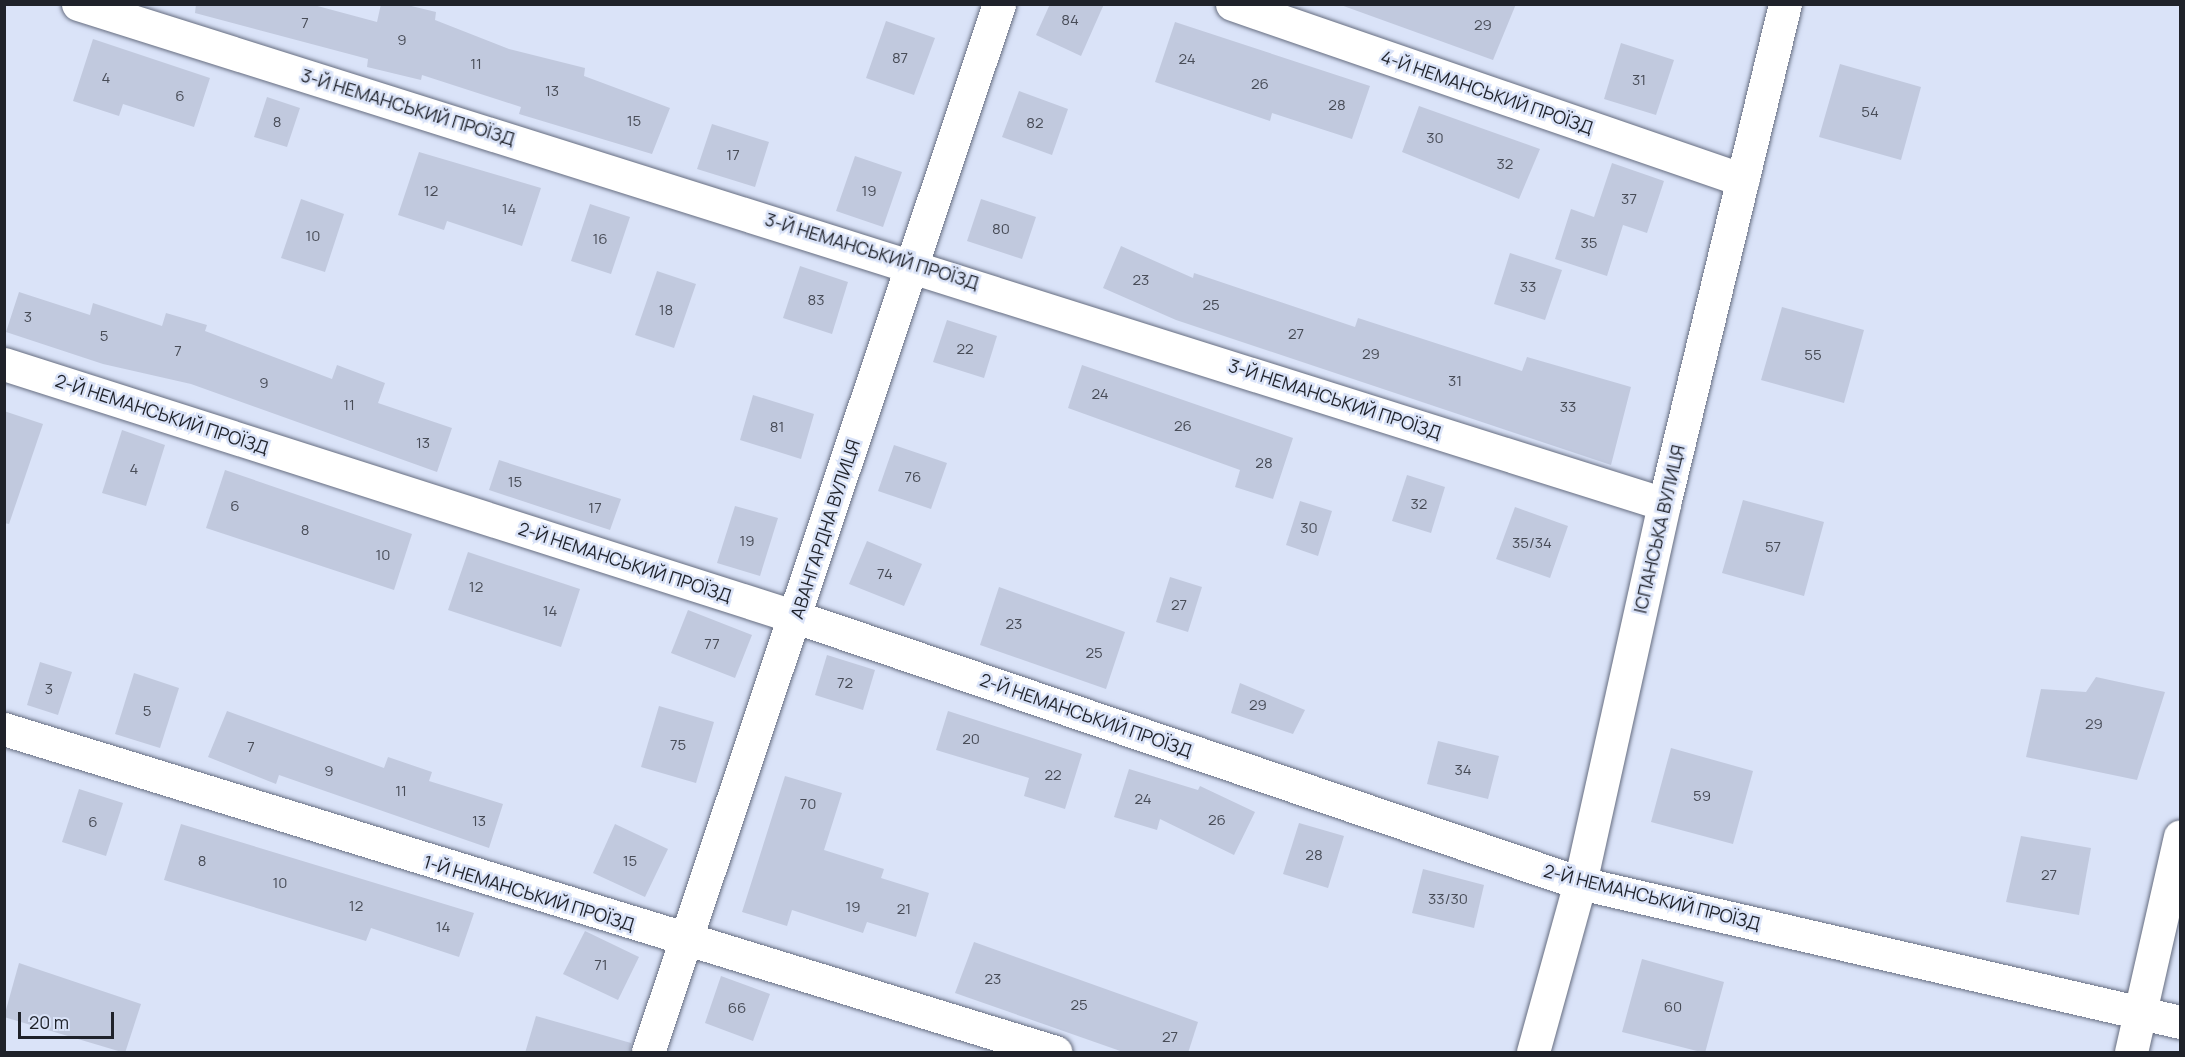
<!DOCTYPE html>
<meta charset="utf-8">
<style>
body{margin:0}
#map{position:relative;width:2185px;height:1057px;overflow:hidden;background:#dae3f8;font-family:Manrope,sans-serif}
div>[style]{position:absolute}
.building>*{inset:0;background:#c1c9de}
.roads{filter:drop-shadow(0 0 2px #666d80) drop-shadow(0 0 2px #666d80)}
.minor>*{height:33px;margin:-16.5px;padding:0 16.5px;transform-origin:16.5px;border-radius:16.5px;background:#fff}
span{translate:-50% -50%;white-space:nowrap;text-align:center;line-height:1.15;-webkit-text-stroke:5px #dae3f8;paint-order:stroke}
.number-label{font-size:15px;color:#484c57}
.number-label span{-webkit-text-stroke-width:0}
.street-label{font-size:18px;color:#1f222a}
.frame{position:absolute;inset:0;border:6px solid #1f222a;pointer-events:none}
.scale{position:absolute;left:18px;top:1012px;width:96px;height:27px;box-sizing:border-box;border:3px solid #1f222a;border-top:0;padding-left:8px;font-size:18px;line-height:21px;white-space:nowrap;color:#1f222a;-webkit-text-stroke:4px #dae3f8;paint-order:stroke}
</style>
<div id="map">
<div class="building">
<div style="clip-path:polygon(196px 4px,310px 4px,377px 22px,381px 4px,403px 4px,436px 12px,435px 20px,509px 49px,585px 68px,584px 76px,670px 108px,652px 154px,519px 114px,521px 107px,422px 75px,421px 80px,367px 67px,368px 59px,195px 13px)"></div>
<div style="clip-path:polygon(1050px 4px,1104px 4px,1081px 56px,1036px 35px)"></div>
<div style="clip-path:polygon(1338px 4px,1516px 4px,1493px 60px)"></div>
<div style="clip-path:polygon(886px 21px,935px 38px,914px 95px,866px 78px)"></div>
<div style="clip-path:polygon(1175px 22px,1370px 86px,1352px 139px,1272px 113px,1270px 121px,1155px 82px)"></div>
<div style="clip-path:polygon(93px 39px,210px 78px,194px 127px,123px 104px,119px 116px,73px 101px)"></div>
<div style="clip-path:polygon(1621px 43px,1674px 60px,1656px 115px,1604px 99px)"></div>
<div style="clip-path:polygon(1840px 64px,1921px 87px,1901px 160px,1819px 137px)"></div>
<div style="clip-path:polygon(1019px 91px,1068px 109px,1052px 155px,1002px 137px)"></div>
<div style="clip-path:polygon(267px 97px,300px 108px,287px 147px,254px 137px)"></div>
<div style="clip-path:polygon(1419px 106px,1540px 149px,1519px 199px,1402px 152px)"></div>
<div style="clip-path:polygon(712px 124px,769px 142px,755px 187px,697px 169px)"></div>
<div style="clip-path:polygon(419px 152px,541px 188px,522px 246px,447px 221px,444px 230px,398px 215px)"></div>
<div style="clip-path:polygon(855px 156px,902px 172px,883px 227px,836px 211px)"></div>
<div style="clip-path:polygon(1612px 163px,1664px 181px,1647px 233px,1623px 225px,1607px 276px,1555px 259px,1571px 209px,1594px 217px)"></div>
<div style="clip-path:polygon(301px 199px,344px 214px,325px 272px,281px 258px)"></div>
<div style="clip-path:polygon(981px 199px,1036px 217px,1022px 259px,967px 241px)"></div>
<div style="clip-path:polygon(590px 204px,630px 217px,611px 274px,571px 261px)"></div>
<div style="clip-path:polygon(1121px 246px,1193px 278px,1194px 273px,1355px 327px,1358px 318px,1522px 371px,1527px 357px,1631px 387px,1611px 465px,1176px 320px,1103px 288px)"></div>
<div style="clip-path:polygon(1510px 253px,1562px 270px,1545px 320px,1494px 304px)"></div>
<div style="clip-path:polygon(800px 266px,848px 282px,832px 334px,783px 318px)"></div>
<div style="clip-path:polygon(657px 271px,696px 284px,674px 348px,635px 335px)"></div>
<div style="clip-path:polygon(19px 292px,90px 315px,93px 303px,162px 326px,166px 313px,207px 325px,205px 331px,332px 379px,337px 365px,385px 383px,378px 403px,452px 428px,437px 472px,191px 384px,103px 364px,6px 332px)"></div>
<div style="clip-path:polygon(1782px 307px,1864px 330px,1844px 403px,1761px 380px)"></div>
<div style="clip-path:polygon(947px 320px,997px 336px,984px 378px,933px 362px)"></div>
<div style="clip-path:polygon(1082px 365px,1293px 438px,1273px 499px,1235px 487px,1240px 470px,1068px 408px)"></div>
<div style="clip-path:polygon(753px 395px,814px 414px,801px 459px,740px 440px)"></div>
<div style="clip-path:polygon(4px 411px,43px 424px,9px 524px,4px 523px)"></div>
<div style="clip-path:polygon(122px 430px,165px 445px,146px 506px,102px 493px)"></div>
<div style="clip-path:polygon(894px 445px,947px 463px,931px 509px,878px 491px)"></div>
<div style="clip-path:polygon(499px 460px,621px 499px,610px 530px,489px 490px)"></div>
<div style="clip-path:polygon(225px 470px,412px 534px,394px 590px,206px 528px)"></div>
<div style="clip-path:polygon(1407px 475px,1445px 487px,1431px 533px,1392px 521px)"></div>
<div style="clip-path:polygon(1743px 500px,1824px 522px,1804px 596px,1722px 573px)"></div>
<div style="clip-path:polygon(1300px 501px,1332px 511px,1318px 556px,1286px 545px)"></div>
<div style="clip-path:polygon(735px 506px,778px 518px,760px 576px,717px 563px)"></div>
<div style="clip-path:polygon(1515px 507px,1568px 526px,1550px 578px,1496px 559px)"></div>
<div style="clip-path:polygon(867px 541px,922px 564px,904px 606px,849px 584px)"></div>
<div style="clip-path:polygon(468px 552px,580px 589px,561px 647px,448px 610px)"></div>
<div style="clip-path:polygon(1170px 577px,1202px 587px,1188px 632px,1156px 622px)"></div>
<div style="clip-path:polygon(999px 587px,1125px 632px,1106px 689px,980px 645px)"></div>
<div style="clip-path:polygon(688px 610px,752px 635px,735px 678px,671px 653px)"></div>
<div style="clip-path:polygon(827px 655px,875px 670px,863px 710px,815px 695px)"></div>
<div style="clip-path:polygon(40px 662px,72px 672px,58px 715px,27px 705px)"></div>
<div style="clip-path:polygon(134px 673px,179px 688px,160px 748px,115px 734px)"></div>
<div style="clip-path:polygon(2096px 677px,2165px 692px,2137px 780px,2026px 757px,2041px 689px,2086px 692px)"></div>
<div style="clip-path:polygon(1240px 683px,1305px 710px,1293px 734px,1231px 713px)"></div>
<div style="clip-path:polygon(659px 706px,714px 722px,696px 783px,641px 767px)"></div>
<div style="clip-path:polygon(227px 711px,384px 768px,388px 757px,432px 772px,429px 781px,503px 804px,489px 848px,279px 775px,276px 784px,208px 757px)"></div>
<div style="clip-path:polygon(948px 711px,1082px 754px,1065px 809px,1024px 796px,1029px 778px,936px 750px)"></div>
<div style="clip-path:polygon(1438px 741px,1499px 756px,1488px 799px,1427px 784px)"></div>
<div style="clip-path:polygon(1671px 748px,1753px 771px,1733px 844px,1651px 822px)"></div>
<div style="clip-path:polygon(1129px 769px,1198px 790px,1200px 786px,1255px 812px,1234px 855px,1160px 819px,1157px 830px,1114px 817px)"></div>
<div style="clip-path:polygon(785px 776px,842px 793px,824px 850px,884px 869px,881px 878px,929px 893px,916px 937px,867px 922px,863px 933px,792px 910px,787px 926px,742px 912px)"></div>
<div style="clip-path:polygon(79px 789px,123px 803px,106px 856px,62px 842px)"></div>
<div style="clip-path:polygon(1299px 823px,1344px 836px,1328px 888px,1283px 874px)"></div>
<div style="clip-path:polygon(181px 824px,474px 913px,459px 957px,371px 928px,366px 941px,164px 880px)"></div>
<div style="clip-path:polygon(615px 824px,668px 849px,645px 897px,593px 873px)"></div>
<div style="clip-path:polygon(2021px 836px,2091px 848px,2079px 915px,2006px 902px)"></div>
<div style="clip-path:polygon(1423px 869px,1484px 885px,1474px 928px,1412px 913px)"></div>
<div style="clip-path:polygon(585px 931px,639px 957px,618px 1000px,563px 974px)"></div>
<div style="clip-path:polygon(974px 942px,1198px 1022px,1188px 1053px,1126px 1053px,955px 993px)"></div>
<div style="clip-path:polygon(1642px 959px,1724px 982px,1705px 1053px,1622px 1032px)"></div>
<div style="clip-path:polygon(19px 963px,141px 1004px,125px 1053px,4px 1017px)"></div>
<div style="clip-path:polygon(721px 976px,770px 994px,753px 1041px,705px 1023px)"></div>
<div style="clip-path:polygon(536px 1016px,631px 1043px,630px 1053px,525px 1053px)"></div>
</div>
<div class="roads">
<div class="minor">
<div style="left:78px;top:4px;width:1663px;rotate:17.5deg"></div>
<div style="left:1232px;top:4px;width:540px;rotate:19deg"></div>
<div style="left:4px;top:364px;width:831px;rotate:17.72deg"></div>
<div style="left:796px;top:617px;width:828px;rotate:18.74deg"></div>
<div style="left:1580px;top:883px;width:616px;rotate:13.04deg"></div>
<div style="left:4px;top:729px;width:1100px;rotate:17.08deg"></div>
<div style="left:648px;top:1052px;width:1105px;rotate:-71.48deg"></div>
<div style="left:1533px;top:1052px;width:175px;rotate:-74.5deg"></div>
<div style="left:1580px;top:883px;width:388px;rotate:-77.5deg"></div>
<div style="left:1664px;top:504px;width:514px;rotate:-76.4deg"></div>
<div style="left:2131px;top:1052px;width:221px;rotate:-77.2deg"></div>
</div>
</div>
<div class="number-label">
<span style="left:1070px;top:20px">84</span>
<span style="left:305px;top:23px">7</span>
<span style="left:1483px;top:25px">29</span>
<span style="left:402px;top:40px">9</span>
<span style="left:900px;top:58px">87</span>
<span style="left:1187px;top:59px">24</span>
<span style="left:476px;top:64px">11</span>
<span style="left:106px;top:78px">4</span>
<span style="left:1639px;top:80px">31</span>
<span style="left:1260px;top:84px">26</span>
<span style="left:552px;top:91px">13</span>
<span style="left:180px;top:96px">6</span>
<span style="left:1337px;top:105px">28</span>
<span style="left:1870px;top:112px">54</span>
<span style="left:634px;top:121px">15</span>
<span style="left:277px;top:122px">8</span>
<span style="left:1035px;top:123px">82</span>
<span style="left:1435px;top:138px">30</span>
<span style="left:733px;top:155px">17</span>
<span style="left:1505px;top:164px">32</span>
<span style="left:431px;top:191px">12</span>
<span style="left:869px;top:191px">19</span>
<span style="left:1629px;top:199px">37</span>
<span style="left:509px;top:209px">14</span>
<span style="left:1001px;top:229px">80</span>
<span style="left:313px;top:236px">10</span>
<span style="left:600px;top:239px">16</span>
<span style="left:1589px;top:243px">35</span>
<span style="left:1141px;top:280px">23</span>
<span style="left:1528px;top:287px">33</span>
<span style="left:816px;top:300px">83</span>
<span style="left:1211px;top:305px">25</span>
<span style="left:666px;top:310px">18</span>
<span style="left:28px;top:317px">3</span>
<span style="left:1296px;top:334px">27</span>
<span style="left:104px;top:336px">5</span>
<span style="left:965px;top:349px">22</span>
<span style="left:178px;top:351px">7</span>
<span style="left:1371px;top:354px">29</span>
<span style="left:1813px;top:355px">55</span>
<span style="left:1455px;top:381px">31</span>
<span style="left:264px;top:383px">9</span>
<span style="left:1100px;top:394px">24</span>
<span style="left:349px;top:405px">11</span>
<span style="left:1568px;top:407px">33</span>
<span style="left:1183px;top:426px">26</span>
<span style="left:777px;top:427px">81</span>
<span style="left:423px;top:443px">13</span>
<span style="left:1264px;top:463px">28</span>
<span style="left:134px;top:469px">4</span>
<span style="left:913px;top:477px">76</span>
<span style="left:515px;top:482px">15</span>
<span style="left:1419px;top:504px">32</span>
<span style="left:235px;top:506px">6</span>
<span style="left:595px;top:508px">17</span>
<span style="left:1309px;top:528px">30</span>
<span style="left:305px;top:530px">8</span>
<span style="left:747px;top:541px">19</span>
<span style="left:1532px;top:543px">35/34</span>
<span style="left:1773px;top:547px">57</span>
<span style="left:383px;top:555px">10</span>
<span style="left:885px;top:574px">74</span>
<span style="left:476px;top:587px">12</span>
<span style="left:1179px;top:605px">27</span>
<span style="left:550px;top:611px">14</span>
<span style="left:1014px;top:624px">23</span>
<span style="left:712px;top:644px">77</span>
<span style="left:1094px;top:653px">25</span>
<span style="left:845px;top:683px">72</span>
<span style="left:49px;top:689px">3</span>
<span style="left:1258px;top:705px">29</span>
<span style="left:147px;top:711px">5</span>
<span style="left:2094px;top:724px">29</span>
<span style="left:971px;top:739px">20</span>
<span style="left:678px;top:745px">75</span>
<span style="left:251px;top:747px">7</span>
<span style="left:1463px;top:770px">34</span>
<span style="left:329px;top:771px">9</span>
<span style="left:1053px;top:775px">22</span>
<span style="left:401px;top:791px">11</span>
<span style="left:1702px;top:796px">59</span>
<span style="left:1143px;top:799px">24</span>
<span style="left:808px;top:804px">70</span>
<span style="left:1217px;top:820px">26</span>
<span style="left:479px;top:821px">13</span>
<span style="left:93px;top:822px">6</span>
<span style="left:1314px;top:855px">28</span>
<span style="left:202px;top:861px">8</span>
<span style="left:630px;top:861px">15</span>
<span style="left:2049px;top:875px">27</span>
<span style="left:280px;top:883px">10</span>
<span style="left:1448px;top:899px">33/30</span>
<span style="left:356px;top:906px">12</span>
<span style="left:853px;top:907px">19</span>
<span style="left:904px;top:909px">21</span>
<span style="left:443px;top:927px">14</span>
<span style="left:601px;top:965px">71</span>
<span style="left:993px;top:979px">23</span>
<span style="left:1079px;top:1005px">25</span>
<span style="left:1673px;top:1007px">60</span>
<span style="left:737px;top:1008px">66</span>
<span style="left:1170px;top:1037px">27</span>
</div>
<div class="street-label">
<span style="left:1487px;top:92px;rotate:19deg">4-Й НЕМАНСЬКИЙ ПРОЇЗД</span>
<span style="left:408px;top:107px;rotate:17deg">3-Й НЕМАНСЬКИЙ ПРОЇЗД</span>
<span style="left:872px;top:251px;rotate:17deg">3-Й НЕМАНСЬКИЙ ПРОЇЗД</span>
<span style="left:1335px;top:399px;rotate:18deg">3-Й НЕМАНСЬКИЙ ПРОЇЗД</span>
<span style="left:162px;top:414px;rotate:18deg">2-Й НЕМАНСЬКИЙ ПРОЇЗД</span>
<span style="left:825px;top:529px;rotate:-72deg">АВАНГАРДНА ВУЛИЦЯ</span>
<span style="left:1659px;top:529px;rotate:-77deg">ІСПАНСЬКА ВУЛИЦЯ</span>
<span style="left:625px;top:562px;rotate:18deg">2-Й НЕМАНСЬКИЙ ПРОЇЗД</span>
<span style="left:1086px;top:715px;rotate:19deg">2-Й НЕМАНСЬКИЙ ПРОЇЗД</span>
<span style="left:529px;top:893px;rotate:17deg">1-Й НЕМАНСЬКИЙ ПРОЇЗД</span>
<span style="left:1652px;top:897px;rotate:14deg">2-Й НЕМАНСЬКИЙ ПРОЇЗД</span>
</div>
<div class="frame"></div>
<div class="scale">20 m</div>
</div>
